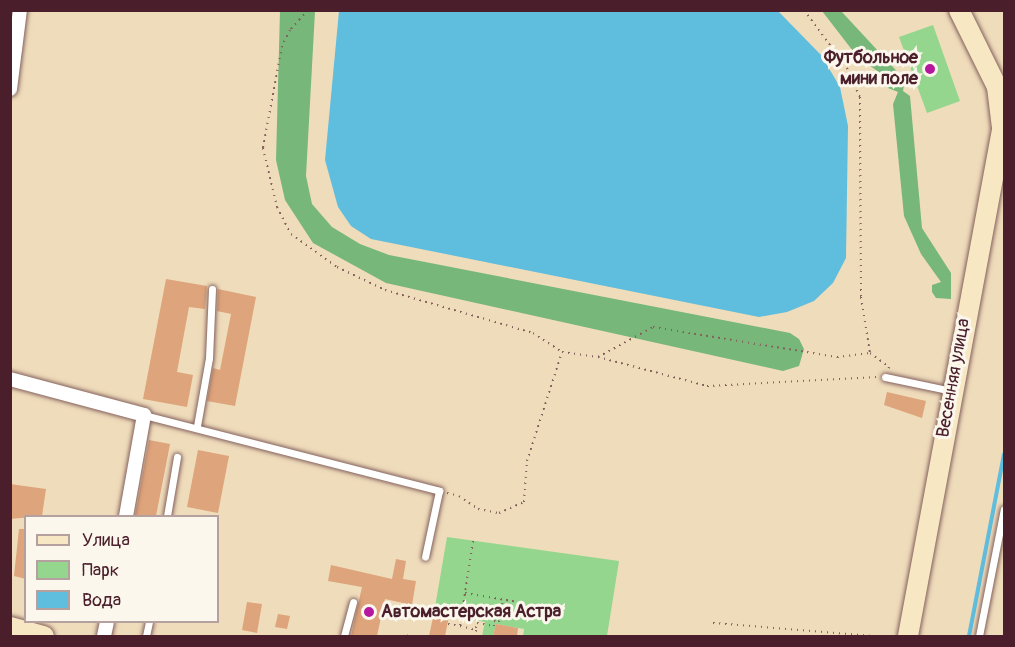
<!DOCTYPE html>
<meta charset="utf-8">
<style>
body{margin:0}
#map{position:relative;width:1015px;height:647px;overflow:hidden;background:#efdcbb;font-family:Pangolin,sans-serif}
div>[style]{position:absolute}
.green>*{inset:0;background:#94d68e}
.forest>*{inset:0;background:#77b779}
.water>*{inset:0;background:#5fbddd}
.stream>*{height:4px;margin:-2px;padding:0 2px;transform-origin:2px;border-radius:2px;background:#5fbddd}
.building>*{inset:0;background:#dea47b}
.path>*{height:2px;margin-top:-1px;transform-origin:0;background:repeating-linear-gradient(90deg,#84615d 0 1.5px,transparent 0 6px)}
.roads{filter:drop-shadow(0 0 2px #84615d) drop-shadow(0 0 2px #84615d)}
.lane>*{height:7px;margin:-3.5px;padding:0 3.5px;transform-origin:3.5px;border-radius:3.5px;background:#fff}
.street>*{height:14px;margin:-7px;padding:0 7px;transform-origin:7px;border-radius:7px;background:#fff}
.secondary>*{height:20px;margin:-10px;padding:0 10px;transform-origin:10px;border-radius:10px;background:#f8e7c3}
.dots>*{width:16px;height:16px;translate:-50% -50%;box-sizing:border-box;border:3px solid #fbf7ec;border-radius:50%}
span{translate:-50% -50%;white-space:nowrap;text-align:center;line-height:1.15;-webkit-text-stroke:6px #fbf7ec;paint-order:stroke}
.poi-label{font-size:18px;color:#4a1f2b;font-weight:700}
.right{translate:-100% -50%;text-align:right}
.left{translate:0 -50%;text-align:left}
.street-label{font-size:18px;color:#4a1f2b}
.frame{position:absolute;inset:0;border:12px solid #4a1f2b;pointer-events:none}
.legend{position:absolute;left:24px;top:515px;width:195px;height:108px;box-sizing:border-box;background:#fbf7ec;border:2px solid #b4a19f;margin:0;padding:8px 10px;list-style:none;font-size:18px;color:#4a1f2b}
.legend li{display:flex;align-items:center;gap:12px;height:30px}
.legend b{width:30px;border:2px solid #b4a19f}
</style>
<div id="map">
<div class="green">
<div style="clip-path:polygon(933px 25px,960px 101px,927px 113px,899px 37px)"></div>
<div style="clip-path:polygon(447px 537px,619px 561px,607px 636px,523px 636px,524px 629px,496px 624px,493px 636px,482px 636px,485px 622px,434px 613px)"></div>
</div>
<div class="forest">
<div style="clip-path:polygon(280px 11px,315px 11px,306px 176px,312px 204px,332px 227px,360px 244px,389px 255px,790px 333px,799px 339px,804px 349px,799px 366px,783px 371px,386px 283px,313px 243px,285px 200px,276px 160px)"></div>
<div style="clip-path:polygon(822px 11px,841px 11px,905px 80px,903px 91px,910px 96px,922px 228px,951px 273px,951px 299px,936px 298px,932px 292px,932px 285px,941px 282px,921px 254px,904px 216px,893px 104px,898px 92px,888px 88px,885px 77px,856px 55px)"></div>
</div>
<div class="water">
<div style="clip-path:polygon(339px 11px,778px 11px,821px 55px,840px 87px,848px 126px,846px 258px,833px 283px,814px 301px,787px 312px,759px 317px,371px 239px,351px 226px,338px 207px,325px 160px)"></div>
</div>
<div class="stream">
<div style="left:969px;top:636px;width:185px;rotate:-79.1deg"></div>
</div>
<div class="building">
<div style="clip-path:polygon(166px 279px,207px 286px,205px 309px,189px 307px,177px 372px,193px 375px,187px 407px,143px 399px)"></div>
<div style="clip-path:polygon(218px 289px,256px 297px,235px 406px,207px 401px,213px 368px,220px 370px,231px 314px,217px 311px)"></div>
<div style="clip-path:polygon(887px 392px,926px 401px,922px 418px,884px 405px)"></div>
<div style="clip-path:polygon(149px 440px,170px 444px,156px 516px,135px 516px)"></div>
<div style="clip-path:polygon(198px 450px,229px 456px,218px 513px,187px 507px)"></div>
<div style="clip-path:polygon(10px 484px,46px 489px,42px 516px,10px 519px)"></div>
<div style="clip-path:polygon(19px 529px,26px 529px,26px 579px,14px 576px)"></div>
<div style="clip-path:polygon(396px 559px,406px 561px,403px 579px,416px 581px,412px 605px,385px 599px,377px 636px,351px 636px,362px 587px,328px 581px,331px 565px,392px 579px)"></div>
<div style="clip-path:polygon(247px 602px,262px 604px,257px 633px,242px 630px)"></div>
<div style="clip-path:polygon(434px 613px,449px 616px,445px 636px,429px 636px)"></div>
<div style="clip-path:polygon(278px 614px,290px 616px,287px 629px,275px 627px)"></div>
<div style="clip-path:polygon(496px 624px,518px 628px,517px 636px,493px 636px)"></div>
</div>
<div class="path">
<div style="left:308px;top:10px;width:27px;rotate:132deg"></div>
<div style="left:290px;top:30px;width:18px;rotate:117deg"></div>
<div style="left:282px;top:46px;width:104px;rotate:100.6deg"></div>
<div style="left:263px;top:148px;width:61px;rotate:76.7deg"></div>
<div style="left:277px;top:207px;width:30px;rotate:63deg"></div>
<div style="left:291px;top:234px;width:57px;rotate:35.7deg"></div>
<div style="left:337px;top:267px;width:53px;rotate:25.6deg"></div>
<div style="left:385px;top:290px;width:154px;rotate:16.2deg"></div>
<div style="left:533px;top:333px;width:35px;rotate:33deg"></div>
<div style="left:562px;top:352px;width:36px;rotate:8deg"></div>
<div style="left:598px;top:357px;width:113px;rotate:14.9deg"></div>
<div style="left:707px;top:386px;width:171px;rotate:-3deg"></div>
<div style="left:804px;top:10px;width:72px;rotate:53.4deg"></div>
<div style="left:847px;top:68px;width:32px;rotate:66deg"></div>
<div style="left:860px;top:97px;width:200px;rotate:89.7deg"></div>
<div style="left:861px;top:297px;width:57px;rotate:80.9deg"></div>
<div style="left:870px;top:353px;width:24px;rotate:36deg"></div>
<div style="left:889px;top:367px;width:3px;rotate:108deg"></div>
<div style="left:598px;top:357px;width:63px;rotate:-28.6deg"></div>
<div style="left:653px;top:327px;width:186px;rotate:9.3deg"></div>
<div style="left:837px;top:357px;width:33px;rotate:-7deg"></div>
<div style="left:447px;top:493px;width:12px;rotate:14deg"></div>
<div style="left:459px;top:496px;width:23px;rotate:34deg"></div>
<div style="left:478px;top:509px;width:21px;rotate:11deg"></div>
<div style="left:499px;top:513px;width:27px;rotate:-24deg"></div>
<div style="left:524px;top:502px;width:41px;rotate:-85.8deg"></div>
<div style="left:527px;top:461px;width:114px;rotate:-72.2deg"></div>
<div style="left:473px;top:541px;width:86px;rotate:98.7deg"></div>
<div style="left:460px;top:626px;width:16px;rotate:14deg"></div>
<div style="left:476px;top:630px;width:6px;rotate:99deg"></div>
<div style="left:465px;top:593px;width:54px;rotate:9.6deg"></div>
<div style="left:502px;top:614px;width:14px;rotate:12deg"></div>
<div style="left:516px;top:617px;width:7px;rotate:-82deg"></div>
<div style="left:713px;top:623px;width:164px;rotate:4.6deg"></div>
<div style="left:448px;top:624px;width:12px;rotate:9deg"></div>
<div style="left:476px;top:628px;width:5px;rotate:-79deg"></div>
<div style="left:477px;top:623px;width:17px;rotate:10deg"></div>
<div style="left:494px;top:626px;width:5px;rotate:-90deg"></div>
<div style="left:494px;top:621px;width:5px;rotate:11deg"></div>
<div style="left:499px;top:622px;width:22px;rotate:-80deg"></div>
<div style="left:408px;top:636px;width:4px;rotate:-63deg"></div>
</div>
<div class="roads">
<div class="lane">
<div style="left:885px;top:377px;width:68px;rotate:11.8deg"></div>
<div style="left:144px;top:415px;width:305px;rotate:14.4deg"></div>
<div style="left:439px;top:491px;width:67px;rotate:102deg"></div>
<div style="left:197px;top:426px;width:69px;rotate:-80deg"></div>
<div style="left:209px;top:358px;width:69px;rotate:-87.5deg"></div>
<div style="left:167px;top:516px;width:60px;rotate:-80.4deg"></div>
<div style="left:146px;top:636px;width:14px;rotate:-78deg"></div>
<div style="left:344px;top:636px;width:35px;rotate:-75deg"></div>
<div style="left:979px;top:636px;width:129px;rotate:-78.9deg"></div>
</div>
<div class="street">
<div style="left:10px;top:89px;width:80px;rotate:-82.8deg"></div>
<div style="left:10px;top:379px;width:139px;rotate:15deg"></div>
<div style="left:144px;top:415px;width:103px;rotate:100.1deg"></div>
<div style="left:104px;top:636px;width:14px;rotate:-78deg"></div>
</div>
<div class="secondary">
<div style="left:959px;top:10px;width:86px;rotate:63.7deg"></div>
<div style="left:997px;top:87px;width:39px;rotate:83deg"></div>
<div style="left:10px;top:627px;width:35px;rotate:15deg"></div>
<div style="left:908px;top:636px;width:526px;rotate:-79.48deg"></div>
</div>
</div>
<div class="dots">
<div style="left:930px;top:69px;background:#b5179e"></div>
<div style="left:369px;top:612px;background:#b5179e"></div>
</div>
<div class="poi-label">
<span class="right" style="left:918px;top:69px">Футбольное<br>мини поле</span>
<span class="left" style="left:381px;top:612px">Автомастерская Астра</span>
</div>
<div class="street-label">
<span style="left:954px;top:378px;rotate:-80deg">Весенняя улица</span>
</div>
<div class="frame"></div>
<ul class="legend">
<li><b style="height:8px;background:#f8e7c3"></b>Улица</li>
<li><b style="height:16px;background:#94d68e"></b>Парк</li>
<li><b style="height:16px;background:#5fbddd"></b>Вода</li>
</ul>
</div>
